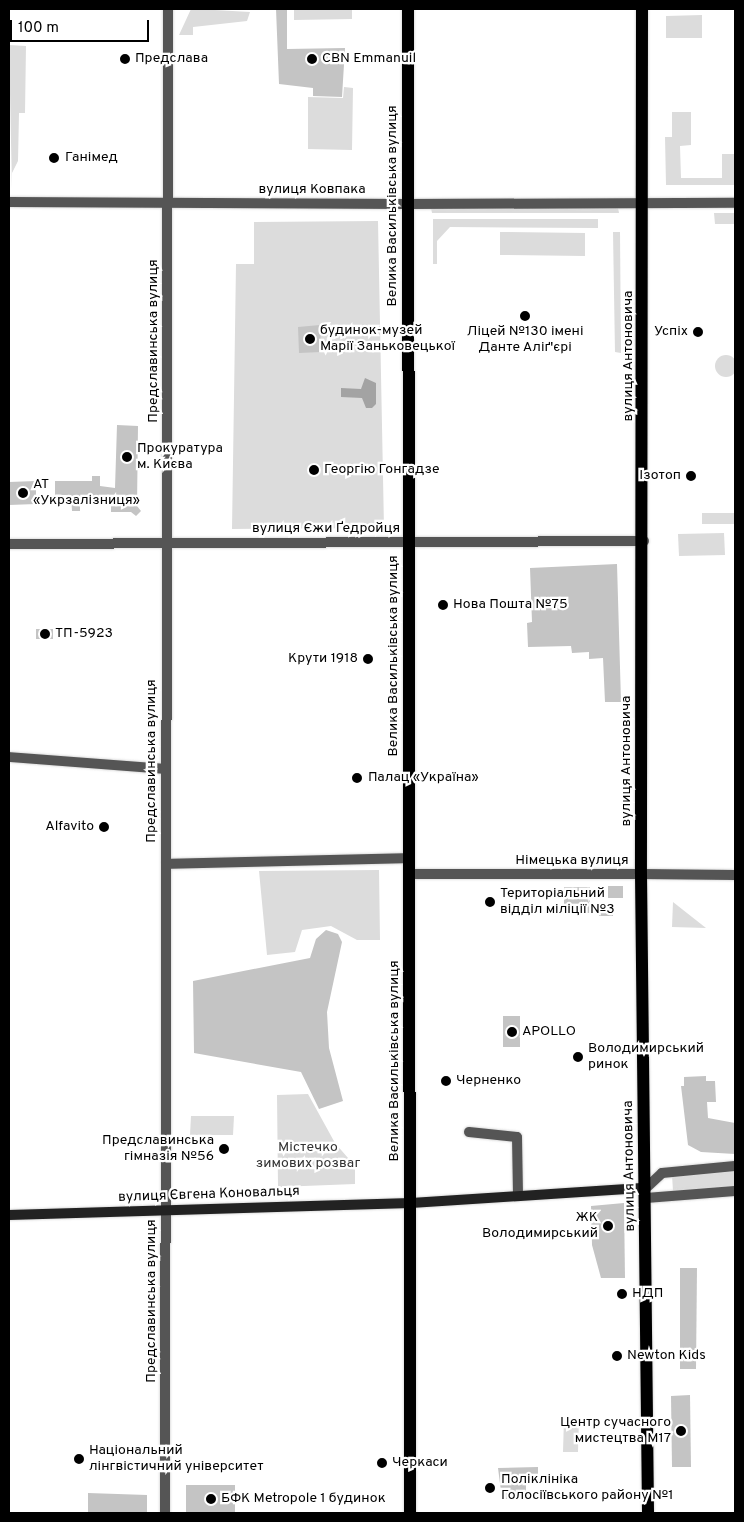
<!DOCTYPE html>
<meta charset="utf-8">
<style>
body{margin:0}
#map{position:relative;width:744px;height:1522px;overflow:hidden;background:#fff;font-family:Overpass,sans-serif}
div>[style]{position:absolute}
.green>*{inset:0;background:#dcdcdc}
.round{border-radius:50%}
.water>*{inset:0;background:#a3a3a3}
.building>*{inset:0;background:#c4c4c4}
.roads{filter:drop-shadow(0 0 1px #dbdbdb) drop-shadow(0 0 1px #dbdbdb)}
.minor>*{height:10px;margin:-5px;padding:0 5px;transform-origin:5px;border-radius:5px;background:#555}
.tertiary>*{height:10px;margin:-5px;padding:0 5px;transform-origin:5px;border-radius:5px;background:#555}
.secondary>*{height:10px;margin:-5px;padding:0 5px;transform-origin:5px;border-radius:5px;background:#222}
.primary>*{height:12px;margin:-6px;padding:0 6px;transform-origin:6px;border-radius:6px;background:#000}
.dots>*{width:14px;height:14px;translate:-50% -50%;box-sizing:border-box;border:2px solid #fff;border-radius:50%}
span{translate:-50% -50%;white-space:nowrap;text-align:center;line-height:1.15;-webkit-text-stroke:4.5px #fff;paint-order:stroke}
.poi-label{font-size:14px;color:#000}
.left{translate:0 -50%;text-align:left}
.right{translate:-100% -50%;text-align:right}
.street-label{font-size:14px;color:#000}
.park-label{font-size:14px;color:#333}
.frame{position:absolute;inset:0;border:10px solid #000;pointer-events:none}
.scale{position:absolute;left:10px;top:20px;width:139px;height:22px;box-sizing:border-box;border:2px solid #000;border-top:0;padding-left:6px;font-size:15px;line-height:18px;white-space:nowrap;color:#000;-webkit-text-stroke:4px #fff;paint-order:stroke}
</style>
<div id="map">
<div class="green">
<div style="clip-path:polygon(191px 9px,197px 9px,250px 12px,247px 21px,193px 27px,193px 35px,179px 35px)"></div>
<div style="clip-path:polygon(294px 9px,352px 9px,352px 19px,294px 20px)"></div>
<div style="clip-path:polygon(702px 15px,702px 38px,666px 38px,666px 16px)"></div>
<div style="clip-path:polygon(9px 45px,26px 46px,25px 113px,19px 113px,18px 161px,12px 173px,12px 190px)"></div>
<div style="clip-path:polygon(344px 87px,353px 88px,352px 150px,308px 149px,308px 97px,343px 98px)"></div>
<div style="clip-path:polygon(672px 112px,691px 112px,691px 145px,680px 146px,681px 178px,722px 178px,722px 154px,735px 154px,735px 185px,666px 185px,665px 137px,672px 137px)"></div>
<div style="clip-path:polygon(431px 208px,618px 208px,619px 213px,432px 213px)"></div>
<div style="clip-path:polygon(714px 213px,735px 213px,735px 224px,715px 224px)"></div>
<div style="clip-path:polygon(433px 219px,598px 219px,598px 228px,450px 227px,437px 241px,437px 264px,433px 264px)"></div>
<div style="clip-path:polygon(378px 221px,384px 528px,232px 529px,236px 264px,254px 264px,254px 222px)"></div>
<div style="clip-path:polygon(500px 232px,585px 233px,585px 256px,500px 255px)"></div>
<div style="clip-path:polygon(613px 232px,620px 232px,621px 353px,615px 352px)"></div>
<div class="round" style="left:715px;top:355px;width:22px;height:22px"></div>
<div style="clip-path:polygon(702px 513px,735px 513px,735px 524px,702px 524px)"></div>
<div style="clip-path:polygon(724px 533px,725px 555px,679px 556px,678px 534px)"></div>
<div style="clip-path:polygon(379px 870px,380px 940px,357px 940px,331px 926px,302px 930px,295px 952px,267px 955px,259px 871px)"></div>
<div style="clip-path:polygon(673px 902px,706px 928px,672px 927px)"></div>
<div style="clip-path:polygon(308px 1094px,335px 1143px,355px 1166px,355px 1184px,278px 1187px,277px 1095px)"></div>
<div style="clip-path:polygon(191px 1116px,234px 1116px,233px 1135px,190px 1135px)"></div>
<div style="clip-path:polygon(735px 1170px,735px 1186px,673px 1191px,672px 1175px)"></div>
<div style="clip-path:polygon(564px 1418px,579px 1418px,578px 1452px,563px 1452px)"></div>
</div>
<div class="water">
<div style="clip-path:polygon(365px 378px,376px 383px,376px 404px,372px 408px,366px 408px,362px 398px,341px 397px,341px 388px,361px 389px)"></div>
</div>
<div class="building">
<div style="clip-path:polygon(276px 9px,287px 9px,287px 49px,345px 48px,342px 97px,313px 96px,313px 88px,279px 84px)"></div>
<div style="clip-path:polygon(320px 325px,321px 352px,299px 353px,298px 327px)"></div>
<div style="clip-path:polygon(117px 425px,138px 426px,137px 506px,141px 511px,136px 516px,131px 512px,111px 512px,111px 505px,80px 505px,80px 511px,72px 511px,71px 495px,55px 495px,55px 481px,92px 481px,92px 476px,100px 476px,100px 486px,115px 488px)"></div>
<div style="clip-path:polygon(36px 481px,36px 504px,9px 505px,9px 482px)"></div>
<div style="clip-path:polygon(617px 564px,621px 702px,605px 702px,603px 658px,589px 659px,589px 652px,572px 653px,571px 646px,528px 647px,527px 623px,532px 622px,530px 568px)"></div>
<div style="clip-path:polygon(36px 629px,53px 629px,53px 639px,36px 639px)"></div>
<div style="clip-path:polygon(608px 886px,623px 886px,623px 898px,608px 898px)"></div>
<div style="clip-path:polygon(564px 887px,590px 887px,590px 913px,564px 913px)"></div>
<div style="clip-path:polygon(599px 907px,613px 907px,613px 916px,599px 916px)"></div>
<div style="clip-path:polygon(326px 930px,338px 934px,342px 942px,327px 1012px,329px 1048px,343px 1101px,319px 1109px,301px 1072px,194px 1053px,193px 981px,310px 958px,316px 939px)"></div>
<div style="clip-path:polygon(503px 1016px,520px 1016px,520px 1047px,503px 1047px)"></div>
<div style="clip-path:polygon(706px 1076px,706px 1081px,715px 1081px,716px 1102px,707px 1102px,708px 1118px,735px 1123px,735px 1154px,701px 1152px,688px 1145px,681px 1086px,684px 1086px,684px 1077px)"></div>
<div style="clip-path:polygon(624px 1203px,625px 1278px,601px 1278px,592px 1245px,591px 1206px)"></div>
<div style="clip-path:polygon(680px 1268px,697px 1268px,696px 1369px,680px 1369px)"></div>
<div style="clip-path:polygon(690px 1395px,691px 1467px,672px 1467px,671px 1396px)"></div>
<div style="clip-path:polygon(538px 1467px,538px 1476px,526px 1475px,526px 1499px,502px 1499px,498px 1468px)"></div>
<div style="clip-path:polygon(186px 1485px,235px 1485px,235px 1513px,186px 1513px)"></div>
<div style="clip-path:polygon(88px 1493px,147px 1495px,147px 1513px,88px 1513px)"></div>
</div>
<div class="roads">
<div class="minor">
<div style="left:9px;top:202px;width:398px;rotate:0.3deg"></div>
<div style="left:9px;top:757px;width:156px;rotate:4.4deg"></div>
<div style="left:166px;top:864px;width:243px;rotate:-1.4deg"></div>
<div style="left:641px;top:874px;width:94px;rotate:0.6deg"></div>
<div style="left:469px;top:1132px;width:48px;rotate:5.9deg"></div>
<div style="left:517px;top:1137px;width:58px;rotate:89deg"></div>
<div style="left:646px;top:1188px;width:22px;rotate:-43deg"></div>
<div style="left:662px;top:1173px;width:73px;rotate:-5.5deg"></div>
<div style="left:646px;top:1198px;width:89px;rotate:-4.5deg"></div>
<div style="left:165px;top:1513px;width:1504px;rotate:-89.89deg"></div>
</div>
<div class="tertiary">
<div style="left:407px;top:204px;width:328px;rotate:-0.2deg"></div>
<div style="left:9px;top:544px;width:635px;rotate:-0.27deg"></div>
<div style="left:409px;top:874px;width:232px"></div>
</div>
<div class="secondary">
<div style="left:9px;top:1215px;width:402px;rotate:-1.7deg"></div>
<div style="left:411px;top:1203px;width:235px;rotate:-3.7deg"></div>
</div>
<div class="primary">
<div style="left:408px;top:9px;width:1504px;rotate:89.92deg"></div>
<div style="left:642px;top:9px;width:865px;rotate:90.07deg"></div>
<div style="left:641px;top:874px;width:639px;rotate:89.37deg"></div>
</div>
</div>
<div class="dots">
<div style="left:125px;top:59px;background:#000"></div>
<div style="left:312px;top:59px;background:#000"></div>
<div style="left:54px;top:158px;background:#000"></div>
<div style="left:525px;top:316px;background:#000"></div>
<div style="left:698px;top:332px;background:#000"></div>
<div style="left:310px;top:339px;background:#000"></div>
<div style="left:127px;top:457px;background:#000"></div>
<div style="left:314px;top:470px;background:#000"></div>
<div style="left:691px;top:476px;background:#000"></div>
<div style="left:23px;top:493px;background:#000"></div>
<div style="left:443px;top:605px;background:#000"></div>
<div style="left:45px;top:634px;background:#000"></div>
<div style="left:368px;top:659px;background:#000"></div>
<div style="left:357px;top:778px;background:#000"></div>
<div style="left:104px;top:827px;background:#000"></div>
<div style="left:490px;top:902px;background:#000"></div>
<div style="left:512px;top:1032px;background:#000"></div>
<div style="left:578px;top:1057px;background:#000"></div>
<div style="left:446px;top:1081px;background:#000"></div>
<div style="left:224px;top:1149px;background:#000"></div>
<div style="left:608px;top:1226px;background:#000"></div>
<div style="left:622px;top:1294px;background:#000"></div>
<div style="left:617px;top:1356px;background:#000"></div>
<div style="left:681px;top:1431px;background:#000"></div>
<div style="left:79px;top:1459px;background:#000"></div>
<div style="left:382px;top:1463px;background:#000"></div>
<div style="left:490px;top:1488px;background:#000"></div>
<div style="left:211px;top:1499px;background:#000"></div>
</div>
<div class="poi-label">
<span class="left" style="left:135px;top:59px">Предслава</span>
<span class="left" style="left:322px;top:59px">CBN Emmanuil</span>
<span class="left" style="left:65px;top:158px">Ганімед</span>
<span class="left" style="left:320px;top:339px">будинок-музей<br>Марії Заньковецької</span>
<span style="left:525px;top:340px">Ліцей №130 імені<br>Данте Аліґ'єрі</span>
<span class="right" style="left:688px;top:332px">Успіх</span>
<span class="left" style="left:137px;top:457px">Прокуратура<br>м. Києва</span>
<span class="left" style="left:324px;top:470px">Георгію Гонгадзе</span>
<span class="right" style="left:681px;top:476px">Ізотоп</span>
<span class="left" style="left:33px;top:493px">АТ<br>«Укрзалізниця»</span>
<span class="left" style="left:453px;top:605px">Нова Пошта №75</span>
<span class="left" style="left:55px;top:634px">ТП-5923</span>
<span class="right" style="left:358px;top:659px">Крути 1918</span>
<span class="left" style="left:368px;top:778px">Палац «Україна»</span>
<span class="right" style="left:94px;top:827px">Alfavito</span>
<span class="left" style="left:500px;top:902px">Територіальний<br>відділ міліції №3</span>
<span class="left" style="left:522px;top:1032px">APOLLO</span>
<span class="left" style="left:588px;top:1057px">Володимирський<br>ринок</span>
<span class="left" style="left:456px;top:1081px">Черненко</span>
<span class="right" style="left:214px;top:1149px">Предславинська<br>гімназія №56</span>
<span class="right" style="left:598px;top:1226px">ЖК<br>Володимирський</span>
<span class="left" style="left:632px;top:1294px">НДП</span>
<span class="left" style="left:627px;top:1356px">Newton Kids</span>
<span class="right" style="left:671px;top:1431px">Центр сучасного<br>мистецтва M17</span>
<span class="left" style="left:89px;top:1459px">Національний<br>лінгвістичний університет</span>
<span class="left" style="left:392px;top:1463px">Черкаси</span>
<span class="left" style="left:501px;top:1488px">Поліклініка<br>Голосіївського району №1</span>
<span class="left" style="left:221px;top:1499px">БФК Metropole 1 будинок</span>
</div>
<div class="street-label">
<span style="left:312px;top:190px">вулиця Ковпака</span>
<span style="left:393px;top:206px;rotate:-90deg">Велика Васильківська вулиця</span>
<span style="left:154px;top:341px;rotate:-90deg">Предславинська вулиця</span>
<span style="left:629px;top:356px;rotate:-90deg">вулиця Антоновича</span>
<span style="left:326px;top:529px">вулиця Єжи Ґедройця</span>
<span style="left:394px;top:656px;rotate:-90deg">Велика Васильківська вулиця</span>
<span style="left:152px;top:761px;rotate:-90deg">Предславинська вулиця</span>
<span style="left:627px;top:761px;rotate:-90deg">вулиця Антоновича</span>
<span style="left:572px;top:861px">Німецька вулиця</span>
<span style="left:395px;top:1061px;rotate:-90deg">Велика Васильківська вулиця</span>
<span style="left:630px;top:1166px;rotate:-91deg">вулиця Антоновича</span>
<span style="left:209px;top:1195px;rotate:-2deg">вулиця Євгена Коновальця</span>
<span style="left:152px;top:1301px;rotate:-90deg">Предславинська вулиця</span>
</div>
<div class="park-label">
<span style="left:308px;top:1156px">Містечко<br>зимових розваг</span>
</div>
<div class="frame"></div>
<div class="scale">100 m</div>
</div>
